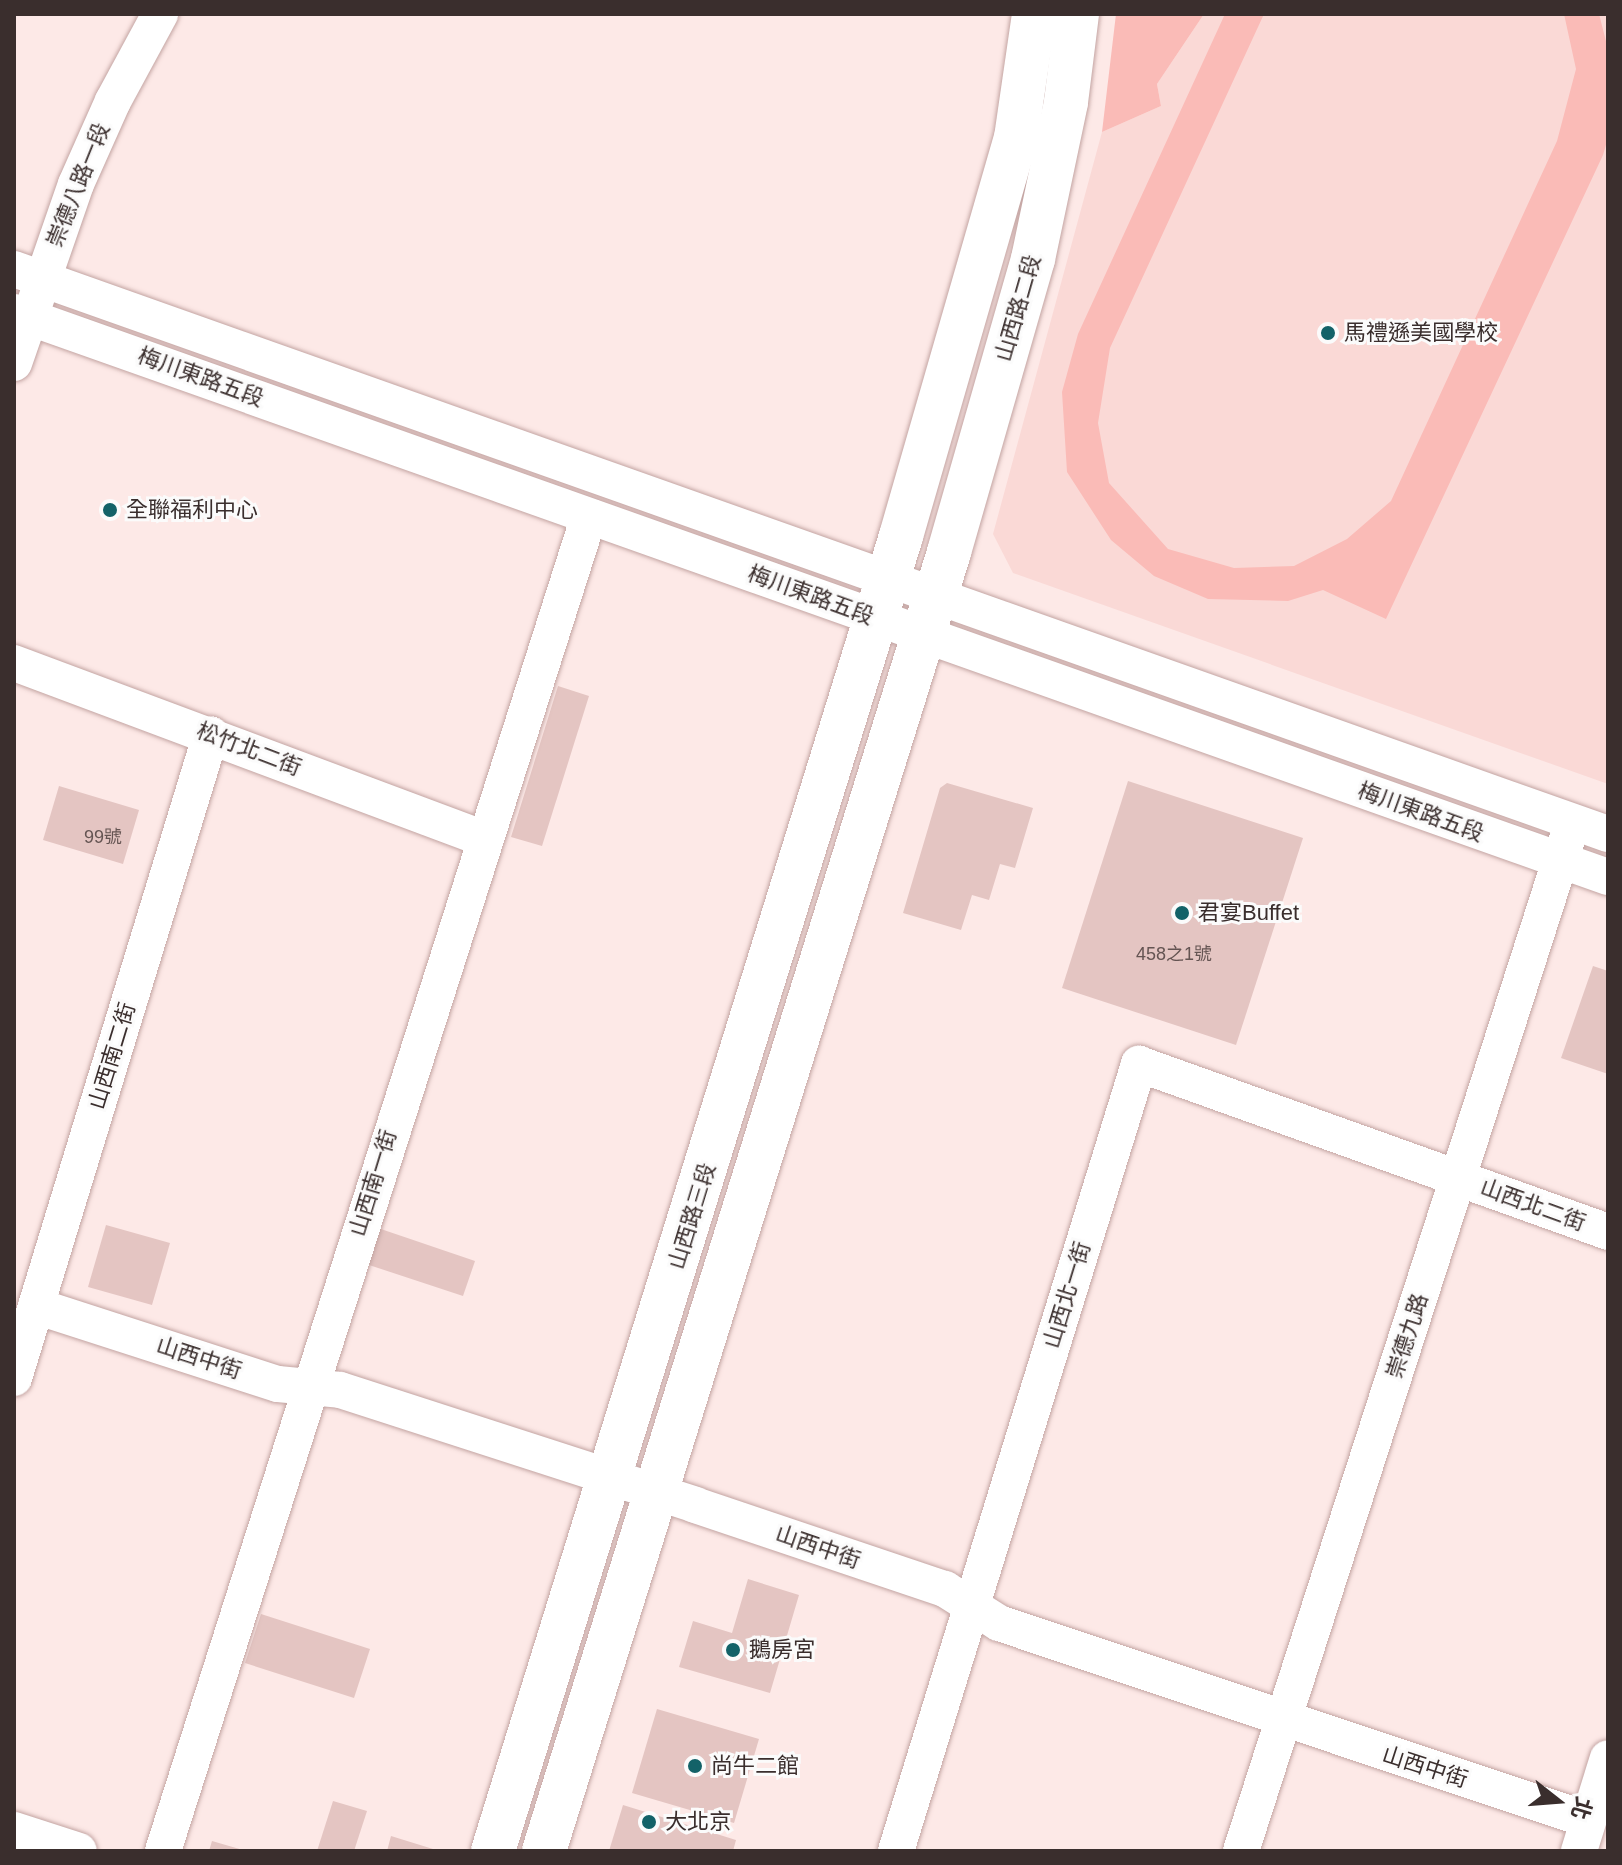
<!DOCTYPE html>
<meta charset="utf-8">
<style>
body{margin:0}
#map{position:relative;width:1622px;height:1865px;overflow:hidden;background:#fde9e7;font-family:Helvetica,"Noto Sans TC",sans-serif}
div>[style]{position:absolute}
.built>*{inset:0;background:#fad9d6}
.green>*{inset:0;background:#fabbb7}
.building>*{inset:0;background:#e4c5c2}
.roads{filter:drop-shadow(0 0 2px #c3a4a2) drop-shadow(0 0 2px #c3a4a2)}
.minor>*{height:36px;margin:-18px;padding:0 18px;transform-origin:18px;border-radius:18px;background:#fff}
.tertiary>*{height:44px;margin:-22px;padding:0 22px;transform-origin:22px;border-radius:22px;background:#fff}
.dots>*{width:22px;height:22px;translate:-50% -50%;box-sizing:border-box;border:4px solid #fbfbfb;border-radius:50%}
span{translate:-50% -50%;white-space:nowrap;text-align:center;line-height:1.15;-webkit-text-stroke:6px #fbfbfb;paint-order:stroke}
.number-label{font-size:18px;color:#645452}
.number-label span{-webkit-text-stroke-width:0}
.street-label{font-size:22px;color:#3a2e2d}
.poi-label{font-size:22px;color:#3a2e2d}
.left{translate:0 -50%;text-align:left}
.frame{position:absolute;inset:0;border:16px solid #3a2e2d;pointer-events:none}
.north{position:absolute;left:1518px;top:1761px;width:80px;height:80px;-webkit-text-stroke:6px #fbfbfb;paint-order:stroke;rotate:107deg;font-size:22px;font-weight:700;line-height:32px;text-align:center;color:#3a2e2d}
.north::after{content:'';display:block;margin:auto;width:28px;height:36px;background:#3a2e2d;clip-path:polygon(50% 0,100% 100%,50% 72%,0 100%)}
</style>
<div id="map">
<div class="built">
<div style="clip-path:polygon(1204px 14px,1608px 14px,1608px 784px,1013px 573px,993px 534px,1102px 132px,1161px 106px,1157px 84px)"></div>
</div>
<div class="green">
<div style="clip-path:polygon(1116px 14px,1204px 14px,1157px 84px,1161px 106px,1102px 132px)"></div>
<div style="clip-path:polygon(1225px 14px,1264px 14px,1110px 348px,1098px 423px,1109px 483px,1168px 549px,1234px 568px,1294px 566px,1347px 539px,1391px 501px,1557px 141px,1576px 69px,1564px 14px,1599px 14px,1608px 49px,1608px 138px,1603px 155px,1386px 619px,1323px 590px,1288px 601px,1208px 599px,1154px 576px,1111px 540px,1067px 472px,1062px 392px,1078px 334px)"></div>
</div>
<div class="building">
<div style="clip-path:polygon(558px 686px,589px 696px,542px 846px,511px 837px)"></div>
<div style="clip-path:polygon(1128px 781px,1303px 838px,1236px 1045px,1062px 988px)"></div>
<div style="clip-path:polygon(947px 783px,1033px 808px,1015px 868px,1000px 864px,989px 900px,972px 895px,961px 930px,903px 913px,940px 788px)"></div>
<div style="clip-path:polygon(59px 786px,139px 810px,123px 864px,43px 840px)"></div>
<div style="clip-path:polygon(1593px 966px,1608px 971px,1608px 1074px,1561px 1058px)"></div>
<div style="clip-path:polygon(106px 1225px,170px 1243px,152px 1305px,88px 1287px)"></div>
<div style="clip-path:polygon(375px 1227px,475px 1261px,463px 1296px,363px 1263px)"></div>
<div style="clip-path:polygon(748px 1579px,799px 1595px,770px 1693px,679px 1667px,693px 1621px,732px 1633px)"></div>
<div style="clip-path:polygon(261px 1614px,370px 1649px,354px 1698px,245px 1663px)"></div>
<div style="clip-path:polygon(657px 1709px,759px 1739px,734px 1823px,632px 1793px)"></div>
<div style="clip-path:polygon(333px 1801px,367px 1811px,354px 1851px,317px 1851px)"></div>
<div style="clip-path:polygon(623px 1805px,736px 1840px,733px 1851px,609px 1851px)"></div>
<div style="clip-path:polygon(391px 1836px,433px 1849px,432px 1851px,387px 1851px)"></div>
<div style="clip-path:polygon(212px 1841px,243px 1850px,243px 1851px,209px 1851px)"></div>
</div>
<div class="roads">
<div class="minor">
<div style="left:14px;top:269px;width:1691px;rotate:19.52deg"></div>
<div style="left:14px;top:312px;width:1691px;rotate:19.52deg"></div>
<div style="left:14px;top:363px;width:189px;rotate:-70.9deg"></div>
<div style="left:76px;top:184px;width:91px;rotate:-66deg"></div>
<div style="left:113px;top:101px;width:99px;rotate:-61.6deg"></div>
<div style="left:14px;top:663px;width:500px;rotate:20.5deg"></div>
<div style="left:36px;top:1306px;width:254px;rotate:17.9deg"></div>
<div style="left:278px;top:1384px;width:62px;rotate:5.5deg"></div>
<div style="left:340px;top:1390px;width:373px;rotate:17.9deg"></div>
<div style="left:695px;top:1505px;width:264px;rotate:18.6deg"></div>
<div style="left:945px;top:1589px;width:64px;rotate:32.2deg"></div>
<div style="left:999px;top:1623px;width:621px;rotate:18.49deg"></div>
<div style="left:14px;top:1378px;width:673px;rotate:-72.99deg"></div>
<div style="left:14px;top:1830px;width:68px;rotate:17.9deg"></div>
<div style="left:163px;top:1851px;width:1401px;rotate:-72.3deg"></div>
<div style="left:896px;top:1851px;width:824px;rotate:-72.84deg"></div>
<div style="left:1139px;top:1064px;width:498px;rotate:19.7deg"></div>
<div style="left:1241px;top:1851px;width:1063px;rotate:-72.14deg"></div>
<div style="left:1579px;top:1851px;width:97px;rotate:-72.7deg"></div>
</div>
<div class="tertiary">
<div style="left:493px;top:1851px;width:1377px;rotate:-72.76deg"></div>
<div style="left:901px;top:536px;width:414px;rotate:-73.9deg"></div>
<div style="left:1016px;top:138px;width:125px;rotate:-81.7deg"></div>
<div style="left:544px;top:1851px;width:1361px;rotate:-72.68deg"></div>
<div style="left:949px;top:552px;width:305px;rotate:-74deg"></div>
<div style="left:1033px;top:259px;width:160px;rotate:-78.1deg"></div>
<div style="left:1066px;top:102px;width:89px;rotate:-82.9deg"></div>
</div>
</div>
<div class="dots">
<div style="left:1328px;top:333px;background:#136268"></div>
<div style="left:110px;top:510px;background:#136268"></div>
<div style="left:1182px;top:913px;background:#136268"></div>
<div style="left:733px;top:1650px;background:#136268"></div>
<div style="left:695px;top:1766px;background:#136268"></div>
<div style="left:649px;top:1822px;background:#136268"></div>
</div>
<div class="number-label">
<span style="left:103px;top:837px">99號</span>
<span style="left:1174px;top:954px">458之1號</span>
</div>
<div class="street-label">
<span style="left:78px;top:185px;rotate:-68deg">崇德八路一段</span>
<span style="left:1018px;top:308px;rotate:-74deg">山西路二段</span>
<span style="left:201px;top:377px;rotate:20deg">梅川東路五段</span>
<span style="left:811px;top:595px;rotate:20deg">梅川東路五段</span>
<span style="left:249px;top:749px;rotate:21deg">松竹北二街</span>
<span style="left:1421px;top:812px;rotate:20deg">梅川東路五段</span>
<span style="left:112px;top:1056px;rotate:-73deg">山西南二街</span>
<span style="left:373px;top:1183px;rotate:-73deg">山西南一街</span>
<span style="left:1533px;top:1205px;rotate:20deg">山西北二街</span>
<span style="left:692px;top:1216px;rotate:-73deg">山西路三段</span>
<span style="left:1067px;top:1295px;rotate:-73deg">山西北一街</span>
<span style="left:1407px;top:1336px;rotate:-72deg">崇德九路</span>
<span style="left:199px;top:1358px;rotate:18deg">山西中街</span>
<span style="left:818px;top:1547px;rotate:19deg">山西中街</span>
<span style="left:1425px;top:1767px;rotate:18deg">山西中街</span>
</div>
<div class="poi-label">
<span class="left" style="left:1344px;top:333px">馬禮遜美國學校</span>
<span class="left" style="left:126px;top:510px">全聯福利中心</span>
<span class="left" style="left:1198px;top:913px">君宴Buffet</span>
<span class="left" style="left:749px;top:1650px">鵝房宮</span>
<span class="left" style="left:711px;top:1766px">尚牛二館</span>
<span class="left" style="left:665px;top:1822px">大北京</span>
</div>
<div class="frame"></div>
<div class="north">北</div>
</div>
